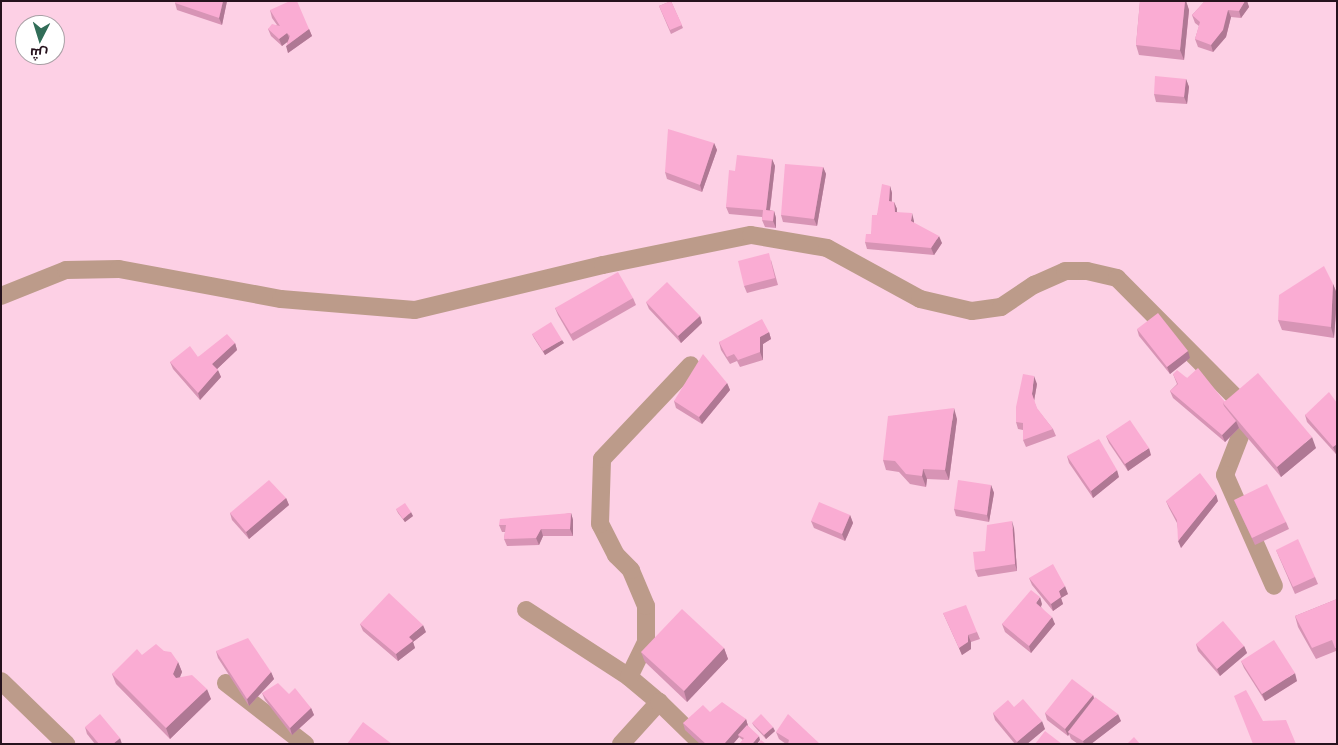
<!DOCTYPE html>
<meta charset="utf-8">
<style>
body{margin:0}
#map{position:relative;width:1338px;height:745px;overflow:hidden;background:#fdd0e5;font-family:"Open Sans",Cairo,sans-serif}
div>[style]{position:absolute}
.street>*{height:18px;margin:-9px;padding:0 9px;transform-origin:9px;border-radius:9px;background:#bc9b8a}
.wall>*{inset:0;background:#d794b5}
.shaded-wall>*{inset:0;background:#af7894}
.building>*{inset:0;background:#faacd3}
span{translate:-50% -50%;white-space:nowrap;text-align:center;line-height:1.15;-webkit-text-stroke:5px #fff;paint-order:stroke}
.frame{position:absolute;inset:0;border:2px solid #26121d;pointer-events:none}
.north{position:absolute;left:15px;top:15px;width:50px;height:50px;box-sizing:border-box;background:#fff;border:1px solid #a8a0a5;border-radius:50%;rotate:185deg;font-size:14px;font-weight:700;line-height:20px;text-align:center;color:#26121d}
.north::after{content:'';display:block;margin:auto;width:18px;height:22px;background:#316d58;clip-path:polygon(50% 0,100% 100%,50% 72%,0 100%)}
</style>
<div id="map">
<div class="street">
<div style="left:1px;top:296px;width:70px;rotate:-21.8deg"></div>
<div style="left:66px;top:270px;width:53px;rotate:-1.1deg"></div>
<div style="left:119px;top:269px;width:165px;rotate:10.5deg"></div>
<div style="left:281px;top:299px;width:134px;rotate:4.7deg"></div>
<div style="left:415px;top:310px;width:193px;rotate:-13.5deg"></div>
<div style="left:603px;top:265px;width:151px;rotate:-11.5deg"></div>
<div style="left:751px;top:235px;width:77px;rotate:9.7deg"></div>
<div style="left:827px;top:248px;width:106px;rotate:28.7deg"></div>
<div style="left:920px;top:299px;width:53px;rotate:13deg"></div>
<div style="left:972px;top:311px;width:29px;rotate:-8deg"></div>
<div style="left:1001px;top:307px;width:40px;rotate:-34deg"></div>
<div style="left:1034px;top:285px;width:34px;rotate:-24deg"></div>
<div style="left:1065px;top:271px;width:22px"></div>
<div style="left:1087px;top:271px;width:31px;rotate:13deg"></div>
<div style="left:1117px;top:278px;width:166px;rotate:45.2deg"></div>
<div style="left:1234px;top:396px;width:19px;rotate:62deg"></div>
<div style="left:1243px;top:413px;width:18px;rotate:93deg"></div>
<div style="left:1242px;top:431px;width:47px;rotate:111.1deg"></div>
<div style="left:1225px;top:475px;width:121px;rotate:66.2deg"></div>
<div style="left:526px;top:610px;width:123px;rotate:33deg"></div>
<div style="left:629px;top:677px;width:39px;rotate:40deg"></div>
<div style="left:629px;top:677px;width:39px;rotate:-64deg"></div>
<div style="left:646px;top:642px;width:36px;rotate:-90deg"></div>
<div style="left:646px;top:606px;width:39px;rotate:-113deg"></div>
<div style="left:631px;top:570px;width:21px;rotate:-135deg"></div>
<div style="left:616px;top:555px;width:35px;rotate:-117deg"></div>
<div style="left:600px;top:524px;width:65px;rotate:-88.2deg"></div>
<div style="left:602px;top:459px;width:129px;rotate:-46.6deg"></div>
<div style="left:1px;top:681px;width:91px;rotate:44.1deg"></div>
<div style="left:226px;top:683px;width:100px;rotate:37.7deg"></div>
<div style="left:621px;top:744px;width:57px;rotate:-47.9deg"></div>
<div style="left:659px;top:702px;width:60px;rotate:44.3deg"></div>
</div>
<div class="wall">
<div style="clip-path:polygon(227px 1px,222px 25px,177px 10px,175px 3px)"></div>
<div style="clip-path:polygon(671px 1px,683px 28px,671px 34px,659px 6px)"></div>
<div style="clip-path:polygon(1140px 1px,1186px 1px,1189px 10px,1184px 60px,1139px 55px,1136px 45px)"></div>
<div style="clip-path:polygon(1205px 1px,1247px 1px,1249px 7px,1241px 18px,1231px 17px,1226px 37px,1213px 52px,1198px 47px,1195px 39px,1199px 26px,1195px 23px,1192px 15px)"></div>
<div style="clip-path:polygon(270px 10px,309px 29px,312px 36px,288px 53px,287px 42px,282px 46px,271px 36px,268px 29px,277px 25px,272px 18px)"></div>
<div style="clip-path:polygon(1186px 79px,1189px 87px,1187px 104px,1156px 102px,1154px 94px)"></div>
<div style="clip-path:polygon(714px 143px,717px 150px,702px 192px,667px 179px,665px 172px)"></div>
<div style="clip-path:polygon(772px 159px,775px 166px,770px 210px,774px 211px,776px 218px,776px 228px,765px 227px,762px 220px,762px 217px,729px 214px,726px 207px,735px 171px)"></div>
<div style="clip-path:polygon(823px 167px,826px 174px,817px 226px,783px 222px,781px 215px)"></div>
<div style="clip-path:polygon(890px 186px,892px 193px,892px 202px,894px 202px,897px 209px,897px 212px,914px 221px,914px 223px,942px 243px,934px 255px,867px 249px,865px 242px,871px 234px,877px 215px)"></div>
<div style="clip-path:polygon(771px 260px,778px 285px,747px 293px,744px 286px)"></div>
<div style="clip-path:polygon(1337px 278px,1337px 321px,1336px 314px,1334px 338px,1282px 330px,1278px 320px,1333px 284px,1336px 291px)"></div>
<div style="clip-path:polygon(633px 298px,636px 305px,573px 341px,558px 315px,555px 308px)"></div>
<div style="clip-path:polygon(646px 302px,700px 316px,702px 323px,681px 343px,649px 309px)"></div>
<div style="clip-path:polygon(1137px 329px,1190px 358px,1170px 374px,1139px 336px)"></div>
<div style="clip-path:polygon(769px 332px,771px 339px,763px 344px,763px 360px,740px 367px,737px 361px,730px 364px,721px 350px,719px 342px)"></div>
<div style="clip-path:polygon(532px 334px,564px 343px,545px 355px,534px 338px)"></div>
<div style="clip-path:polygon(235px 343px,237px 350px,217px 369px,221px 377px,200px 400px,173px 369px,170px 362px,198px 357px)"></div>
<div style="clip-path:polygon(1173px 374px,1187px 378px,1225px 402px,1316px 448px,1281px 477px,1239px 428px,1225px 442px,1173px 398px,1170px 391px,1177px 384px)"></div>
<div style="clip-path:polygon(727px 383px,730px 390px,702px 424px,676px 408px,674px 401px)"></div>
<div style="clip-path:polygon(1037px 384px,1034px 401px,1037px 409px,1053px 429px,1056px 436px,1026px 447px,1023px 440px,1023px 430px,1018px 429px,1016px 422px)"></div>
<div style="clip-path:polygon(1337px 403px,1337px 454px,1336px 454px,1307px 422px,1305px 415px)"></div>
<div style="clip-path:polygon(957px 419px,949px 480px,927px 479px,926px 487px,910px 484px,899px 472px,886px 470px,883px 460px)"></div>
<div style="clip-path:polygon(1106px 436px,1151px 455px,1128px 471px,1109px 443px)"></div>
<div style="clip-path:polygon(1067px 456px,1119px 477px,1093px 498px,1069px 463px)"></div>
<div style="clip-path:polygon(991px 485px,994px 493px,989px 522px,956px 516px,954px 509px)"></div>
<div style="clip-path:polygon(286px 498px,289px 505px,249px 539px,232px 520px,230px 513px)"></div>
<div style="clip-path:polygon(1234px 500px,1286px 522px,1289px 529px,1255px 545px)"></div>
<div style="clip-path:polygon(1166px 501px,1218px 501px,1181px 548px,1177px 523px,1169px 508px)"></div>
<div style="clip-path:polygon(396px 509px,413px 516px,405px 522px,398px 513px)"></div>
<div style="clip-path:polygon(571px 513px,573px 520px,573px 536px,543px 536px,539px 545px,507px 546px,504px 539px,505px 532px,502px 532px,499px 525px)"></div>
<div style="clip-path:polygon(850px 515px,853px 523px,845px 541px,814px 528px,811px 521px)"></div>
<div style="clip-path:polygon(1014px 528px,1017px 571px,978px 577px,975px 570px,985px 551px)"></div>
<div style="clip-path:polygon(1276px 550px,1315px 577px,1318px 584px,1295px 594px)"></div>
<div style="clip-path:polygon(1029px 578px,1068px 594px,1061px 598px,1063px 604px,1053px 611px,1032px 585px)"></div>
<div style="clip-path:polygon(1337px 599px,1337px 653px,1336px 651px,1316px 659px,1298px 627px,1295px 616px)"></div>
<div style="clip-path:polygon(1042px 604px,1041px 607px,1055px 624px,1031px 653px,1005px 632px,1002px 624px)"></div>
<div style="clip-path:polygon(943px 613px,977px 632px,980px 639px,971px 642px,971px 649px,962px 655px)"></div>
<div style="clip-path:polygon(360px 624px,426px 632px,413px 642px,415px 648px,398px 661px,363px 631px)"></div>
<div style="clip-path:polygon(1196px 644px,1244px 646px,1247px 653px,1220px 676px,1198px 651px)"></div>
<div style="clip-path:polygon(724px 648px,728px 659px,687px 702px,645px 662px,641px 652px)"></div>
<div style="clip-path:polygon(164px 651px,178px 662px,182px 672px,180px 677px,211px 699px,170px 739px,116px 684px,112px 674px,142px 655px)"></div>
<div style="clip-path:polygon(216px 651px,271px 672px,274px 679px,249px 706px,218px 658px)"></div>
<div style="clip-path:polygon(1241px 661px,1297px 681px,1265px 701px,1244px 668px)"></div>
<div style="clip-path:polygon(262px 693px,289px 694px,311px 708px,314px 715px,292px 735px,265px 700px)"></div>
<div style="clip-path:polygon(1093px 695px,1094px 698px,1121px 721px,1091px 744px,1078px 744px,1071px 739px,1069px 734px,1068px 736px,1047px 720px,1045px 713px)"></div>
<div style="clip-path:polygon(1014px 707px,1045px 729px,1027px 744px,1015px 744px,995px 720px,993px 713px)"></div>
<div style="clip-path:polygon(710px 712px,746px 719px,748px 726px,760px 740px,743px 740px,740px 738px,739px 737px,733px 744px,700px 744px,685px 730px,683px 723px)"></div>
<div style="clip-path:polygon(752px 723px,775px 731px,766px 739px,754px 726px)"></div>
<div style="clip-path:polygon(85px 727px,122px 744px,95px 744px,87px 734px)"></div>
<div style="clip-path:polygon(776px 732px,820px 744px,786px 744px,779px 739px)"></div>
</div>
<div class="shaded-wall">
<div style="clip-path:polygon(223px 1px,227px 1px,222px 25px,219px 18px)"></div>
<div style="clip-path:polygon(1185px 1px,1186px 1px,1189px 10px,1184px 60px,1180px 50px)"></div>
<div style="clip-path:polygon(1245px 1px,1247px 1px,1249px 7px,1241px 18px,1239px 11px)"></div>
<div style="clip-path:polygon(1228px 10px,1231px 17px,1226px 37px,1213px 52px,1211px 45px)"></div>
<div style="clip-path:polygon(309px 29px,312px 36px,288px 53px,286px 46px)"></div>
<div style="clip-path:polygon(287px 33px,290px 40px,282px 46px,279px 39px)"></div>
<div style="clip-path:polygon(1186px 79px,1189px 87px,1187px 104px,1184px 97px)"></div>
<div style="clip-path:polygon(714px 143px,717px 150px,702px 192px,700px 185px)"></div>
<div style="clip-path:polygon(772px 159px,775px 166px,769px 217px,766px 210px)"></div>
<div style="clip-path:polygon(823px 167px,826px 174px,817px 226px,814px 219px)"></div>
<div style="clip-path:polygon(890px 186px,892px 193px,891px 209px,889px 201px)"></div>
<div style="clip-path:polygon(894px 202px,897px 209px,897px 219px,895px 212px)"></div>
<div style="clip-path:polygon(774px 211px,776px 218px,776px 228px,773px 221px)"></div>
<div style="clip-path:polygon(912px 213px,914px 221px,914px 228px,911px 221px)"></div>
<div style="clip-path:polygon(939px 236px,942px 243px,934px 255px,931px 248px)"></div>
<div style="clip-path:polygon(1333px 284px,1337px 294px,1334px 338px,1331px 327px)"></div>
<div style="clip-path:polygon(700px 316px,702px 323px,681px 343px,678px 336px)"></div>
<div style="clip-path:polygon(769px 332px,771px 339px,763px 344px,763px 360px,760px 352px,760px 337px)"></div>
<div style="clip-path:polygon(562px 340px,564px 343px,545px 355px,543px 351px)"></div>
<div style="clip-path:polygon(235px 343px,237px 350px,215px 371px,212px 364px)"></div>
<div style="clip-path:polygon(1188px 351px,1190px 358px,1170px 374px,1167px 367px)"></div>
<div style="clip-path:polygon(218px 370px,221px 377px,200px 400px,198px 393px)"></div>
<div style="clip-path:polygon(1034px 376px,1037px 384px,1034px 401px,1032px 394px)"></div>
<div style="clip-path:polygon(727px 383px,730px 390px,702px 424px,699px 417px)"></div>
<div style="clip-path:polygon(954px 408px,957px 419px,949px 480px,945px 470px)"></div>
<div style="clip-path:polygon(1236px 421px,1239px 428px,1225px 442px,1222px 435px)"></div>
<div style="clip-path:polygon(1312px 437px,1316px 448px,1281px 477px,1277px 467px)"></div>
<div style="clip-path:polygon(1337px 444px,1337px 454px,1336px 454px,1333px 447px)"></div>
<div style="clip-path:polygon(1149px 448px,1151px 455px,1128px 471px,1125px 464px)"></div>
<div style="clip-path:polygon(923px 469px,927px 479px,926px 487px,922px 476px)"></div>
<div style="clip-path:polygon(1117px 470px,1119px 477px,1093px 498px,1091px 491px)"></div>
<div style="clip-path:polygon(991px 485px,994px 493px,989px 522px,987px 515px)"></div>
<div style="clip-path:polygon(1216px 494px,1218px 501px,1181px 548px,1178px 541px)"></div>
<div style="clip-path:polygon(286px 498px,289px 505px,249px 539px,246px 532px)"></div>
<div style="clip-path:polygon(411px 512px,413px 516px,405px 522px,403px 519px)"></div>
<div style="clip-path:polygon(571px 513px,573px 520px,573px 536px,570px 529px)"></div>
<div style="clip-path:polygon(850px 515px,853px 523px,845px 541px,842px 534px)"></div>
<div style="clip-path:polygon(1012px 521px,1014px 528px,1017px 571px,1015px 564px)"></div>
<div style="clip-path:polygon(541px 529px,543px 536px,539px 545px,536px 538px)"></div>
<div style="clip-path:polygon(1065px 586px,1068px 594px,1061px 598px,1063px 604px,1053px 611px,1051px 604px,1059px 591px)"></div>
<div style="clip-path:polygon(1040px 597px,1042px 604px,1039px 610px,1036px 603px)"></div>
<div style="clip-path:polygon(1052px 617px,1055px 624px,1031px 653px,1029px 646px)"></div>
<div style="clip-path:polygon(423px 625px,426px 632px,413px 642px,415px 648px,398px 661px,396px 654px,409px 637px)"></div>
<div style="clip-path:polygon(968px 635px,971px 642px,971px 649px,962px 655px,959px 648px)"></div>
<div style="clip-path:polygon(1244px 646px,1247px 653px,1220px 676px,1217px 669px)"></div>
<div style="clip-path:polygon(724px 648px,728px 659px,687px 702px,684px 691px)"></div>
<div style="clip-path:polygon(178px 662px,182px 672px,177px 684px,173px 674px)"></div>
<div style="clip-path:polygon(271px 672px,274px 679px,249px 706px,247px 699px)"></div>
<div style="clip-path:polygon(1295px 673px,1297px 681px,1265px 701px,1262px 694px)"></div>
<div style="clip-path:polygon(207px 689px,211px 699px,170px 739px,166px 728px)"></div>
<div style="clip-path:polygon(1093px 695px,1095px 702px,1068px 732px,1069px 734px,1068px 736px,1065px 729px)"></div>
<div style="clip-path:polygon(311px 708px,314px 715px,292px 735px,290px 728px)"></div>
<div style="clip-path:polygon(1118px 714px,1121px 721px,1091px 744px,1084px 744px,1083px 741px)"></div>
<div style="clip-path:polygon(746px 719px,748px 726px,738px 735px,739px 737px,733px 744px,724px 744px)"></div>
<div style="clip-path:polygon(1042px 721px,1045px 729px,1027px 744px,1018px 744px,1017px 742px)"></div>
<div style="clip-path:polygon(773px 727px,775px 731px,766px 739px,764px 735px)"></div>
<div style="clip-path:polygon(759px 736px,760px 740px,757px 744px,752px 744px)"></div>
<div style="clip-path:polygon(120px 738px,122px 744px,113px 744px)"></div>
</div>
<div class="building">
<div style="clip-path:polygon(175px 1px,223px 1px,219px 18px,175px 3px)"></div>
<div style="clip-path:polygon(290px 1px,297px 1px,309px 29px,286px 46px,290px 36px,287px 33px,279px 39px,268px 29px,272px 24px,280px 26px,270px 10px)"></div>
<div style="clip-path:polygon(671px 1px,682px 25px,670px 30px,659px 6px)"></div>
<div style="clip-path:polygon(1140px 1px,1185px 1px,1180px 50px,1136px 45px)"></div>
<div style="clip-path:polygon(1205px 1px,1245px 1px,1239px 11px,1228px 10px,1223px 30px,1211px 45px,1195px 39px,1200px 22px,1192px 15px)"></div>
<div style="clip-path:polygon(1155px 76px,1186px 79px,1184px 97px,1154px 94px)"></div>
<div style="clip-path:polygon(668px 129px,714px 143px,700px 185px,665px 172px)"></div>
<div style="clip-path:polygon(737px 155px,772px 159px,766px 210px,774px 211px,773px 221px,762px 220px,763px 210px,726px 207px,729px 170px,735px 171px)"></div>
<div style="clip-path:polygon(785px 164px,823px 167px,814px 219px,781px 215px)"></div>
<div style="clip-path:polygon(882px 184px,890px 186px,889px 201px,894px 202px,895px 212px,912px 213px,911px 221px,939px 236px,931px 248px,865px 242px,866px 234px,871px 234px,872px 215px,877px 215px)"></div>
<div style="clip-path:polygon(769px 253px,775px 278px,744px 286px,738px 261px)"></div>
<div style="clip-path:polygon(1324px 266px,1333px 284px,1331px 327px,1278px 320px,1279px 295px)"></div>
<div style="clip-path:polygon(618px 272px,633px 298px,571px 334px,555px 308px)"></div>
<div style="clip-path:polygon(1336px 278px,1337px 278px,1337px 319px,1336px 319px)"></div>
<div style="clip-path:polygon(667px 282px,700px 316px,678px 336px,646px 302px)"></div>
<div style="clip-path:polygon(1158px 313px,1188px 351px,1167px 367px,1137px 329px)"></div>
<div style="clip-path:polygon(762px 319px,769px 332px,760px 337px,760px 352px,738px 360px,734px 354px,727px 357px,719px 342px)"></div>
<div style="clip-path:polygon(551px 322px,562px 340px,543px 351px,532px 334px)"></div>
<div style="clip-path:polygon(227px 334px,235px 343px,212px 364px,218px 370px,198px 393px,170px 362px,190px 346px,198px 357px)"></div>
<div style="clip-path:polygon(703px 354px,727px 383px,699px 417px,674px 401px)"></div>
<div style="clip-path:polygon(1198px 368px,1225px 402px,1223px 403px,1224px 406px,1236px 421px,1222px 435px,1170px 391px,1178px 384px,1173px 374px,1177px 370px,1187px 378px)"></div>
<div style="clip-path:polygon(1258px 373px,1312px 437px,1277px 467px,1223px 403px)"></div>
<div style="clip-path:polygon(1023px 374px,1034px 376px,1032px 394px,1037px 408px,1053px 429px,1023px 440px,1023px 423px,1016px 422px,1016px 407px)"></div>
<div style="clip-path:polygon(1329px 392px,1337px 403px,1337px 444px,1333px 447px,1305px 415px)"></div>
<div style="clip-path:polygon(954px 408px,945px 470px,923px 469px,922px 476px,906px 474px,895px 461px,883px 460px,888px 416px)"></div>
<div style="clip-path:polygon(1130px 420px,1149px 448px,1125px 464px,1106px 436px)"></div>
<div style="clip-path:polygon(1099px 439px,1117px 470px,1091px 491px,1067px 456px)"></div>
<div style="clip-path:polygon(1200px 473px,1216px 494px,1178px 541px,1177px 520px,1166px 501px)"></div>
<div style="clip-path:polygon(269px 480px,286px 498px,246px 532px,230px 513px)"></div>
<div style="clip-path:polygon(958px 480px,991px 485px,987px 515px,954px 509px)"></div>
<div style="clip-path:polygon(1267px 484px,1286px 522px,1252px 538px,1234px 500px)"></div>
<div style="clip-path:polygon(819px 502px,850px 515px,842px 534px,811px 521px)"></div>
<div style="clip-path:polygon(405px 503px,411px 512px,403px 519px,396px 509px)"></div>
<div style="clip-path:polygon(571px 513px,570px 529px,541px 529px,536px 538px,504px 539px,506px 525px,499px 525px,500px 519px)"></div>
<div style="clip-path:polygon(1012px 521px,1015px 564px,975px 570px,973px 552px,985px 551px,987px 525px)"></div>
<div style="clip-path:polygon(1298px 539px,1315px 577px,1293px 587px,1276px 550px)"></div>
<div style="clip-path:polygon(1053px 564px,1065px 586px,1059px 591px,1061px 597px,1051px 604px,1029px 578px)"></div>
<div style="clip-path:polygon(1031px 590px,1040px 597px,1036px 603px,1052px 617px,1029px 646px,1002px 624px)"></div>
<div style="clip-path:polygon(389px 593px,423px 625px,409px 637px,413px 641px,396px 654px,360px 624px)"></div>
<div style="clip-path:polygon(1337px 599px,1337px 648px,1335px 648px,1332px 640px,1312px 648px,1295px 616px)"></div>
<div style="clip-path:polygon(966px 605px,977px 632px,968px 635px,968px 642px,959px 648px,943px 613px)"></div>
<div style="clip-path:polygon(682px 609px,724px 648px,684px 691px,641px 652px)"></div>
<div style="clip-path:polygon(1223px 621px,1244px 646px,1217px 669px,1196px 644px)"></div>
<div style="clip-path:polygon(248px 638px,271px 672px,247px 699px,216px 651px)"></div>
<div style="clip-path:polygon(1274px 640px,1295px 673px,1262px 694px,1241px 661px)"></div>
<div style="clip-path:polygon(156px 644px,164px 651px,171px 652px,178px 662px,173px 674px,176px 678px,192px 675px,207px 689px,166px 728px,112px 674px,137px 649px,142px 655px)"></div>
<div style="clip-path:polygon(1072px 679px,1093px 695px,1065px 729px,1045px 713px)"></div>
<div style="clip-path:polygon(278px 683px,289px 694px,295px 688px,311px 708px,290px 728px,262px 693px)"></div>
<div style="clip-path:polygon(1246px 690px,1263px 721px,1286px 720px,1296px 744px,1253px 744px,1234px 696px)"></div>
<div style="clip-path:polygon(1095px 697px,1118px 714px,1083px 741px,1068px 732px)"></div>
<div style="clip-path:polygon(1023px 699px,1042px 721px,1017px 742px,993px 713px,1008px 700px,1014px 707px)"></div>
<div style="clip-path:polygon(722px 702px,746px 719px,724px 744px,706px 744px,683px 723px,703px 705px,710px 712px)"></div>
<div style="clip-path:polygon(100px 714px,120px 738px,113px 744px,99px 744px,85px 727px)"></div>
<div style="clip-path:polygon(761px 714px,773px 727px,764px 735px,752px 723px)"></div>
<div style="clip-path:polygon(788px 714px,820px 744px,788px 744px,789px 740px,776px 732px)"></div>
<div style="clip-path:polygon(363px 722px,392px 744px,347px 744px)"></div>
<div style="clip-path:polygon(747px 725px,759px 736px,752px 744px,739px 744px,744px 738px,738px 735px)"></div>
<div style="clip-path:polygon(1045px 731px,1062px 744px,1035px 744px)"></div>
<div style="clip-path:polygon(1134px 737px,1140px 744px,1127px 744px)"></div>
<div style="clip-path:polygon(761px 740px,766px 744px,757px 744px)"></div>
</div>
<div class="frame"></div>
<div class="north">ش</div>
</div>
